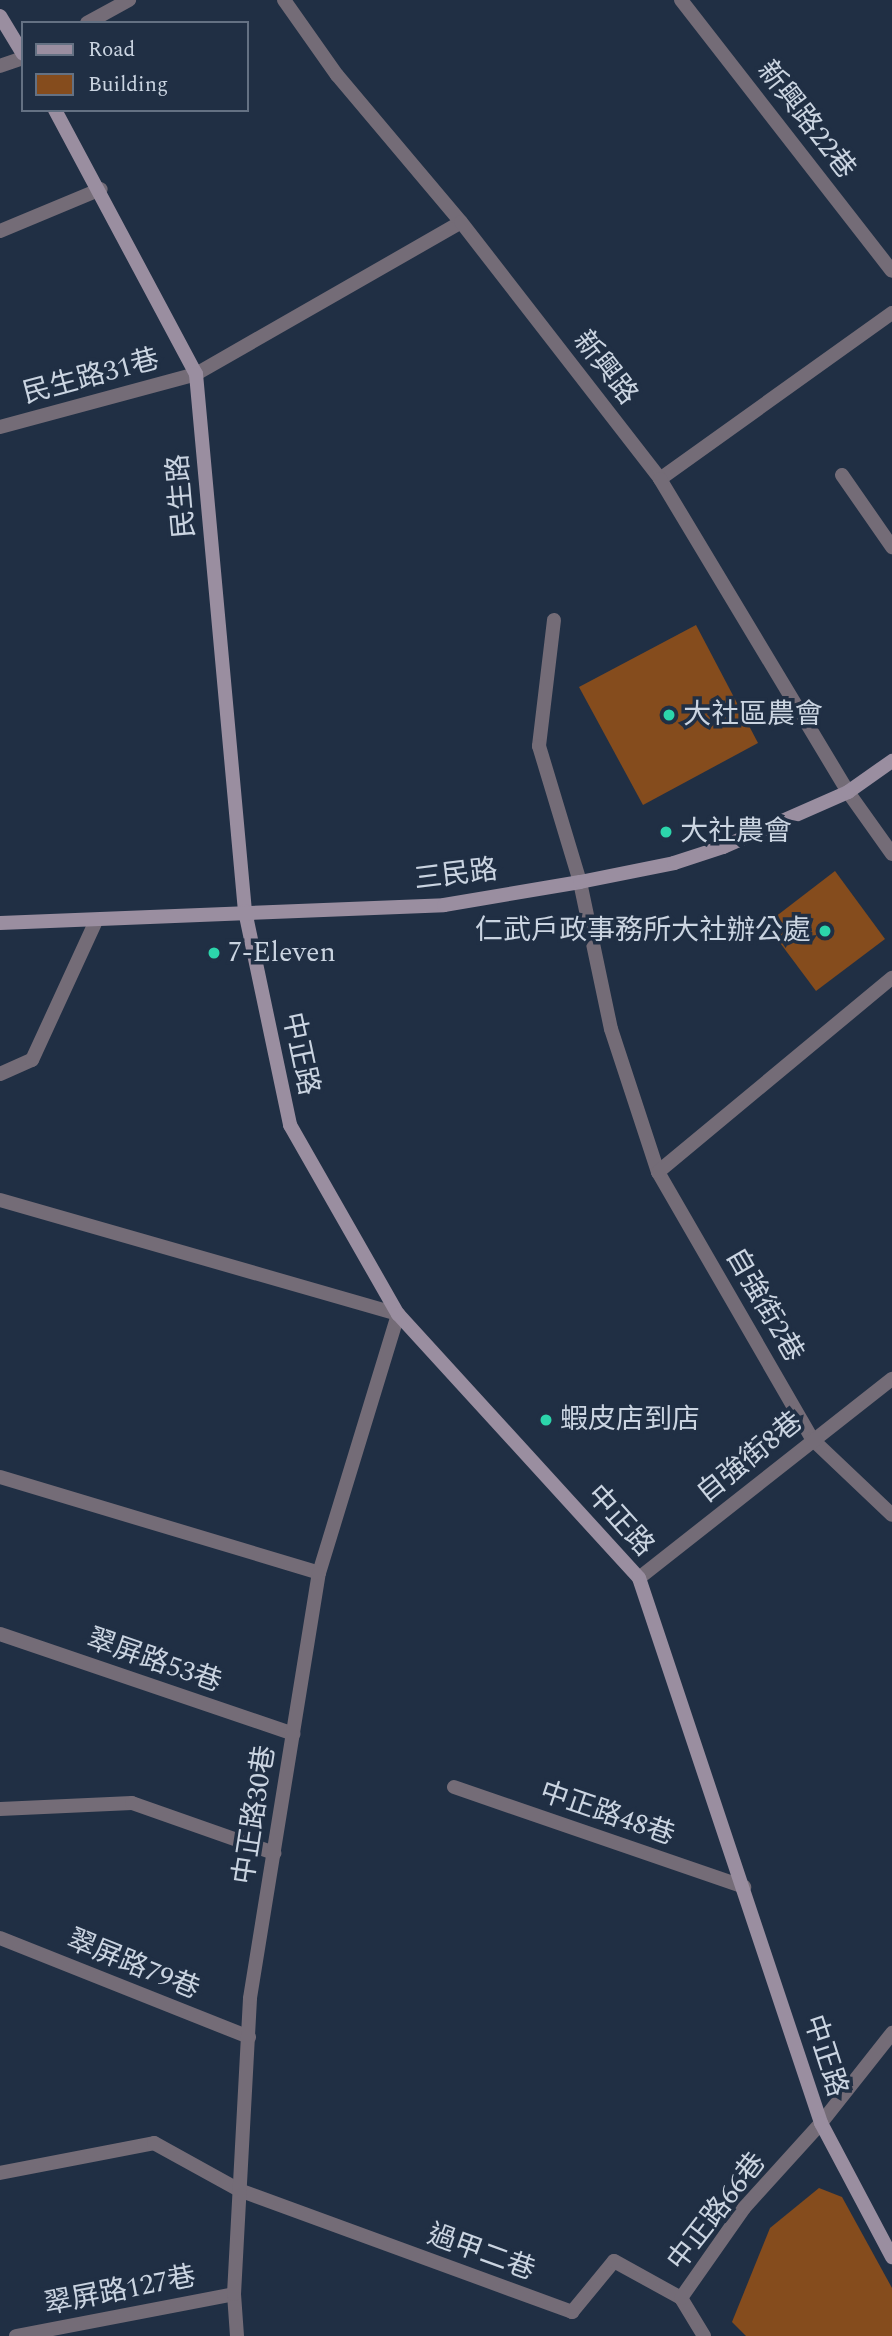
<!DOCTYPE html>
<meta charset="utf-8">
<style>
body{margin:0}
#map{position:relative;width:892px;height:2336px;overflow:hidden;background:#202f44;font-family:Spectral,"Noto Sans TC",serif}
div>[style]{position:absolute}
.building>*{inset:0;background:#854c1d}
.lane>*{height:14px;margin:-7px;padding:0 7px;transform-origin:7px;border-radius:7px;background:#746c77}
.street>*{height:14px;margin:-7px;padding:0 7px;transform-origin:7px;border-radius:7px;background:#746c77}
.secondary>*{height:14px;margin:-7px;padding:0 7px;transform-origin:7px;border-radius:7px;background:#9a8ea0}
.dots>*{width:19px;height:19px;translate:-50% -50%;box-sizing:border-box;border:4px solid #202f44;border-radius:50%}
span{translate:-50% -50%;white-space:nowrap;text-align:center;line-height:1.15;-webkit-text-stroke:7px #202f44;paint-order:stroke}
.street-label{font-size:28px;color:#cad4e1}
.poi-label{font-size:28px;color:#cad4e1}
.left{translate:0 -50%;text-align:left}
.right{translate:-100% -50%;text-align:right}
.legend{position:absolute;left:21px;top:21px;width:228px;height:91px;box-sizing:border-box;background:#202f44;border:2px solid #647183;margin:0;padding:9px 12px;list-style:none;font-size:21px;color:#cad4e1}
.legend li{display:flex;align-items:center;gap:14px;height:35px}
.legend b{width:35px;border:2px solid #647183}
</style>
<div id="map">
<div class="building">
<div style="clip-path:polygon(696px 625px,758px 743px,643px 805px,579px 687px)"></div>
<div style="clip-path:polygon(835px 871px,885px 939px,816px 991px,766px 924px)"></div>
<div style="clip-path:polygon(819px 2188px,842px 2197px,892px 2288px,892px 2336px,746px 2336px,732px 2322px,770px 2228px)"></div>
</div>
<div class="lane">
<div style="left:681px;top:0;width:343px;rotate:52.1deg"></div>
<div style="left:0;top:66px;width:24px;rotate:-19deg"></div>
<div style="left:0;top:231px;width:109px;rotate:-22.6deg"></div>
<div style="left:0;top:427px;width:203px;rotate:-15.1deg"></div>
<div style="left:196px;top:374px;width:305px;rotate:-29.8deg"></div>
<div style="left:842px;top:475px;width:88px;rotate:55.2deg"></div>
<div style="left:660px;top:479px;width:285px;rotate:-35.6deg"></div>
<div style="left:554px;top:620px;width:127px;rotate:96.8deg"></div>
<div style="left:539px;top:746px;width:142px;rotate:73.2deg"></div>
<div style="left:580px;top:882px;width:150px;rotate:78.1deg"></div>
<div style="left:611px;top:1029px;width:151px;rotate:71.8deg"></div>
<div style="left:658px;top:1172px;width:308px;rotate:60deg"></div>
<div style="left:812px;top:1439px;width:110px;rotate:43.5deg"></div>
<div style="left:0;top:1074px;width:35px;rotate:-24deg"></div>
<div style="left:32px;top:1060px;width:153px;rotate:-65.3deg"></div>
<div style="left:658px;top:1172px;width:304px;rotate:-39.7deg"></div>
<div style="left:0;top:1200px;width:414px;rotate:16deg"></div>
<div style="left:0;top:1477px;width:333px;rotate:16.7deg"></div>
<div style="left:0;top:1634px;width:310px;rotate:18.8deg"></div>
<div style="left:454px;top:1787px;width:307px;rotate:19deg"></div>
<div style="left:0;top:1809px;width:132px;rotate:-2.6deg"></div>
<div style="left:132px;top:1803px;width:151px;rotate:19.4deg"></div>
<div style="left:16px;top:2336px;width:222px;rotate:-10.9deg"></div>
</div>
<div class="street">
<div style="left:284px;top:0;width:92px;rotate:54.8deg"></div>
<div style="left:337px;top:75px;width:192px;rotate:49.9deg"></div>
<div style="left:461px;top:222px;width:325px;rotate:52.2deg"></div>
<div style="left:660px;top:479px;width:365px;rotate:59deg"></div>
<div style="left:848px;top:792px;width:76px;rotate:54.6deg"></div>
<div style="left:87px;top:23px;width:48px;rotate:-28.7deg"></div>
<div style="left:639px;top:1578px;width:322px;rotate:-38.2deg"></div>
<div style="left:0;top:1938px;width:268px;rotate:21.7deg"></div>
<div style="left:0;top:2173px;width:157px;rotate:-11deg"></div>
<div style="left:154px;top:2143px;width:97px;rotate:28.9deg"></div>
<div style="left:239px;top:2190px;width:355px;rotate:20.1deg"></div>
<div style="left:572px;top:2312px;width:66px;rotate:-50.5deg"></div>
<div style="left:614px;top:2261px;width:77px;rotate:28.9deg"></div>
<div style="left:237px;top:2336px;width:42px;rotate:-94.1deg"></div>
<div style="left:234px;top:2294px;width:296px;rotate:-86.9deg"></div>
<div style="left:250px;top:1998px;width:431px;rotate:-80.8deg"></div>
<div style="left:319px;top:1573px;width:271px;rotate:-73deg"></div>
<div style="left:704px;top:2336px;width:44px;rotate:-121.2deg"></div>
<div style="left:681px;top:2298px;width:110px;rotate:-55deg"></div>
<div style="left:744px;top:2208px;width:115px;rotate:-47.8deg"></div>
<div style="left:821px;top:2123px;width:115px;rotate:-51.7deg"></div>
</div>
<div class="secondary">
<div style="left:0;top:16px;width:44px;rotate:58.8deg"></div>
<div style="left:55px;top:110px;width:299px;rotate:61.9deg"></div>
<div style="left:196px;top:374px;width:539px;rotate:84.79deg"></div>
<div style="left:245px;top:911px;width:219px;rotate:78.1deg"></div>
<div style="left:290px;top:1125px;width:218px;rotate:60.3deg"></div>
<div style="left:398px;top:1314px;width:357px;rotate:47.6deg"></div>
<div style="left:639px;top:1578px;width:575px;rotate:71.53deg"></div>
<div style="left:821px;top:2123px;width:152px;rotate:62.1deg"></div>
<div style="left:0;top:923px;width:444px;rotate:-2.3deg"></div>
<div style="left:444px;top:905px;width:138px;rotate:-9.6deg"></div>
<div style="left:580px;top:882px;width:96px;rotate:-11.4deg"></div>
<div style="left:674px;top:863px;width:52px;rotate:-18.1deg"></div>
<div style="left:723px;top:847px;width:137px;rotate:-23.7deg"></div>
<div style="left:848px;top:792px;width:54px;rotate:-35.2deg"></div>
</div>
<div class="dots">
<div style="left:669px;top:715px;background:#2cd5ab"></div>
<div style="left:666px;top:832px;background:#2cd5ab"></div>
<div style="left:825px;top:931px;background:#2cd5ab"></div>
<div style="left:214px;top:953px;background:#2cd5ab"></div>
<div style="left:546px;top:1420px;background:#2cd5ab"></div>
</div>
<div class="street-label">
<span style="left:806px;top:120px;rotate:52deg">新興路22巷</span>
<span style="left:605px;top:368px;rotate:52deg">新興路</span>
<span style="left:91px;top:377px;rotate:-15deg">民生路31巷</span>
<span style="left:182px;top:496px;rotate:-95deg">民生路</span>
<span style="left:456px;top:875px;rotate:-7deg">三民路</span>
<span style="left:300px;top:1054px;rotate:78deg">中正路</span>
<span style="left:764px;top:1305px;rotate:60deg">自強街2巷</span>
<span style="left:750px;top:1458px;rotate:-39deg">自強街8巷</span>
<span style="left:620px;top:1521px;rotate:48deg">中正路</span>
<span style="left:154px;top:1661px;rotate:19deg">翠屏路53巷</span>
<span style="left:607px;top:1814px;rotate:19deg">中正路48巷</span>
<span style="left:255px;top:1815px;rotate:-81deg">中正路30巷</span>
<span style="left:133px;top:1965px;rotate:22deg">翠屏路79巷</span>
<span style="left:825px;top:2056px;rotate:72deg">中正路</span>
<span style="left:717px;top:2212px;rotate:-52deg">中正路66巷</span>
<span style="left:481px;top:2253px;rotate:20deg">過甲二巷</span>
<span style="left:120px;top:2291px;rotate:-11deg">翠屏路127巷</span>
</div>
<div class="poi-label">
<span class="left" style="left:683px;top:715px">大社區農會</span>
<span class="left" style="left:680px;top:832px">大社農會</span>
<span class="right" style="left:811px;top:931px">仁武戶政事務所大社辦公處</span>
<span class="left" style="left:228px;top:953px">7-Eleven</span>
<span class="left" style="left:560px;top:1420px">蝦皮店到店</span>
</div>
<ul class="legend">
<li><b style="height:9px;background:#9a8ea0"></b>Road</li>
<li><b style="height:19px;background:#854c1d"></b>Building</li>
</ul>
</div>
